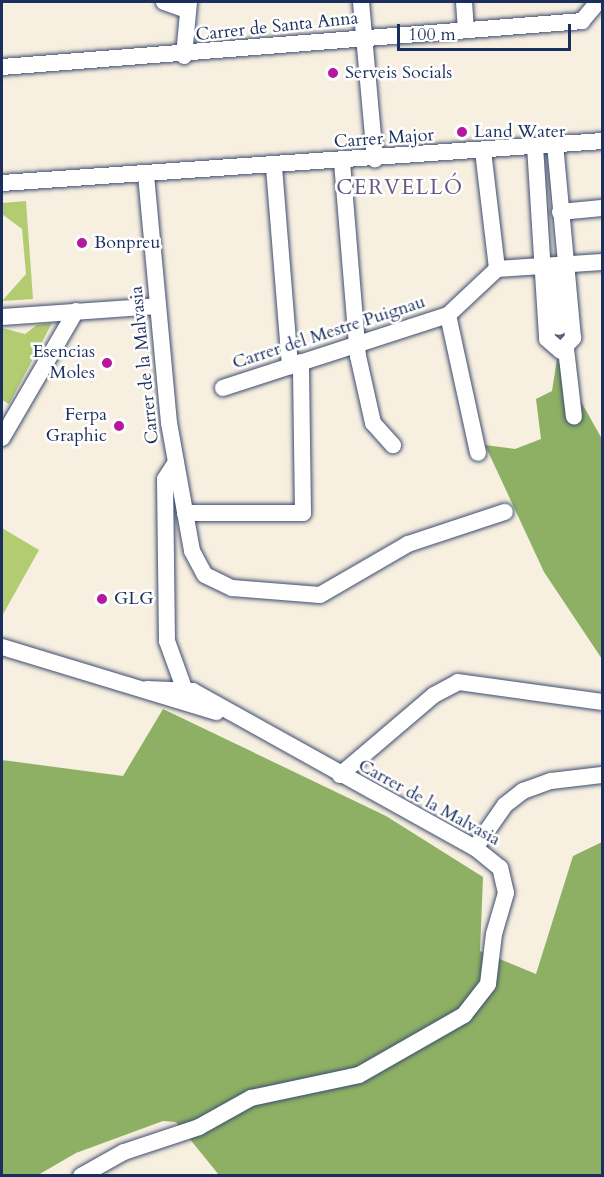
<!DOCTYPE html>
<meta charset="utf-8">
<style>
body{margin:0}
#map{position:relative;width:604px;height:1177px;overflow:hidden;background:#f7efdf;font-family:Cardo,serif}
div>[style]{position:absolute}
.green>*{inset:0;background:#b3cc72}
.forest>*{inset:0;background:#8eb064}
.roads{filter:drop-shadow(0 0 2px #3c4c71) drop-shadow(0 0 2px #3c4c71)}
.minor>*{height:16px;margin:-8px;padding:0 8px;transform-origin:8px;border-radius:8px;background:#fff}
.dots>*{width:16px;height:16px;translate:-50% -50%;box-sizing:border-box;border:3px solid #fff;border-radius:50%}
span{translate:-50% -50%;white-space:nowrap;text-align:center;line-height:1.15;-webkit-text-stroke:5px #fff;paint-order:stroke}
.street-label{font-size:18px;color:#1b2f5e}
.poi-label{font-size:18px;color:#1b2f5e}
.left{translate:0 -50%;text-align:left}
.right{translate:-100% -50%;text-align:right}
.quarter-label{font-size:21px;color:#675986;letter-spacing:1.5px}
.frame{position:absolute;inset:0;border:3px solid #1b2f5e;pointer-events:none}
.scale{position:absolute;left:397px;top:24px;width:174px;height:27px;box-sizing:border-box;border:3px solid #1b2f5e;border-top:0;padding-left:8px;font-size:18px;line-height:21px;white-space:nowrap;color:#1b2f5e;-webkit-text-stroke:4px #fff;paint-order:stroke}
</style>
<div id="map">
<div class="green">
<div style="clip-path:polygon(26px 201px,33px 299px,2px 301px,26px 274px,22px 229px,2px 214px,2px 203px)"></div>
<div style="clip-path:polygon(52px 323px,9px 404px,2px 400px,2px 328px,25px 334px,37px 325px)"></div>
<div style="clip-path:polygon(2px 528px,39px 550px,2px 616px)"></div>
</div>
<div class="forest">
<div style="clip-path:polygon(557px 359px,602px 439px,602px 659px,544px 572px,485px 445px,515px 449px,541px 439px,536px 399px,552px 391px)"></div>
<div style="clip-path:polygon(163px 709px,386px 816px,483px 877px,480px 951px,536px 974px,573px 856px,602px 842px,602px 1175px,219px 1175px,176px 1122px,163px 1121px,76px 1153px,38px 1175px,2px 1176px,2px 760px,123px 776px)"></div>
</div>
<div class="roads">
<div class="minor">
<div style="left:164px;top:2px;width:24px;rotate:19deg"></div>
<div style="left:361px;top:2px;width:158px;rotate:84.9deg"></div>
<div style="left:464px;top:2px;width:27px;rotate:86deg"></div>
<div style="left:184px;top:56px;width:54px;rotate:-84.7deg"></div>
<div style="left:2px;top:67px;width:582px;rotate:-4.53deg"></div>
<div style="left:582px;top:21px;width:25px;rotate:-50deg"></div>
<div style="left:535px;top:146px;width:193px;rotate:86.4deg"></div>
<div style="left:547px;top:339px;width:18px;rotate:41deg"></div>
<div style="left:561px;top:351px;width:18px;rotate:-47deg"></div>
<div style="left:573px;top:338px;width:195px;rotate:-95.3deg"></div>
<div style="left:483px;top:151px;width:119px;rotate:83.2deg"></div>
<div style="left:342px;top:162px;width:195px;rotate:85.3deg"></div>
<div style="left:358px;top:356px;width:69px;rotate:77.4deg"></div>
<div style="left:373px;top:423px;width:30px;rotate:48deg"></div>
<div style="left:274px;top:167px;width:200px;rotate:85.4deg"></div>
<div style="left:146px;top:175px;width:249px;rotate:84.7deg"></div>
<div style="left:169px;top:423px;width:130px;rotate:79.8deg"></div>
<div style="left:192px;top:551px;width:27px;rotate:62deg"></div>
<div style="left:205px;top:575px;width:30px;rotate:26deg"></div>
<div style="left:232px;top:588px;width:88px;rotate:4.5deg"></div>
<div style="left:320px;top:595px;width:102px;rotate:-30.1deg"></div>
<div style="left:408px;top:544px;width:102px;rotate:-18.3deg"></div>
<div style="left:2px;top:183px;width:601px;rotate:-4deg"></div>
<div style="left:560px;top:212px;width:42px;rotate:-5.4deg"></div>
<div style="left:497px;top:269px;width:105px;rotate:-3.8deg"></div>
<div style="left:555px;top:272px;width:55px;rotate:85.8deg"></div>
<div style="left:448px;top:315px;width:141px;rotate:77.7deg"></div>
<div style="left:2px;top:317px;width:156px;rotate:-4deg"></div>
<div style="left:566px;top:349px;width:68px;rotate:83.3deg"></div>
<div style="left:223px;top:388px;width:237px;rotate:-18deg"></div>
<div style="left:448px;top:315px;width:67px;rotate:-43.2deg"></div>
<div style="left:2px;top:438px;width:147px;rotate:-59.8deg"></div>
<div style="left:176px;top:462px;width:20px;rotate:123deg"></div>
<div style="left:165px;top:479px;width:162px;rotate:89.3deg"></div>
<div style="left:167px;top:641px;width:50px;rotate:70.1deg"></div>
<div style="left:185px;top:513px;width:118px"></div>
<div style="left:303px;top:513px;width:151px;rotate:-90.8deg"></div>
<div style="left:2px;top:647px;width:224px;rotate:16.9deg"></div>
<div style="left:340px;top:775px;width:123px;rotate:-40.4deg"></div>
<div style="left:434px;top:695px;width:27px;rotate:-28deg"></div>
<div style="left:458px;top:682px;width:145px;rotate:7.9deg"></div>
<div style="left:475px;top:848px;width:52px;rotate:-55.1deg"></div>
<div style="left:505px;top:805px;width:23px;rotate:-38deg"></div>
<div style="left:523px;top:791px;width:30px;rotate:-20deg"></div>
<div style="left:551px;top:781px;width:51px;rotate:-6.7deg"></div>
<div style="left:81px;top:1176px;width:49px;rotate:-29.2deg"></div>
<div style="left:124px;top:1152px;width:79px;rotate:-18.4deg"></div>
<div style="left:199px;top:1127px;width:60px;rotate:-29.1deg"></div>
<div style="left:251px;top:1098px;width:110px;rotate:-12deg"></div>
<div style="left:359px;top:1075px;width:121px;rotate:-29.7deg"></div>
<div style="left:464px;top:1015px;width:39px;rotate:-52deg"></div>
<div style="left:488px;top:984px;width:50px;rotate:-83.2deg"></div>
<div style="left:494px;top:934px;width:43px;rotate:-73.7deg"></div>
<div style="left:506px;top:893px;width:26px;rotate:-103deg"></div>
<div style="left:500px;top:868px;width:32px;rotate:-141deg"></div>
<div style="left:475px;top:848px;width:323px;rotate:-150.9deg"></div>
<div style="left:193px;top:691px;width:46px;rotate:-177.5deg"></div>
</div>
</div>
<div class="dots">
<div style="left:333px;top:73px;background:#b5179e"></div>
<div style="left:462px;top:132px;background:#b5179e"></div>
<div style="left:82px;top:243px;background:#b5179e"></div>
<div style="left:107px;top:363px;background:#b5179e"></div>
<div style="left:119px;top:426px;background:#b5179e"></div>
<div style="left:102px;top:599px;background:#b5179e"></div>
</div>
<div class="street-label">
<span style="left:277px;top:27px;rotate:-6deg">Carrer de Santa Anna</span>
<span style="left:384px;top:139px;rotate:-4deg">Carrer Major</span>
<span style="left:329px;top:333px;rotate:-18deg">Carrer del Mestre Puignau</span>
<span style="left:145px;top:365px;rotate:-96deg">Carrer de la Malvasia</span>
<span style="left:429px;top:803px;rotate:29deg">Carrer de la Malvasia</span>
</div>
<div class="poi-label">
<span class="left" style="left:345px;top:73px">Serveis Socials</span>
<span class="left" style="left:474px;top:132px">Land Water</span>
<span class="left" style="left:94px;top:243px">Bonpreu</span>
<span class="right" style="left:95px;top:363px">Esencias<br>Moles</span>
<span class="right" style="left:107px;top:426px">Ferpa<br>Graphic</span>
<span class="left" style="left:114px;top:599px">GLG</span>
</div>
<div class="quarter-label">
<span style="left:399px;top:188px">CERVELLÓ</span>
</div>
<div class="frame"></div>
<div class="scale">100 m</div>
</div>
